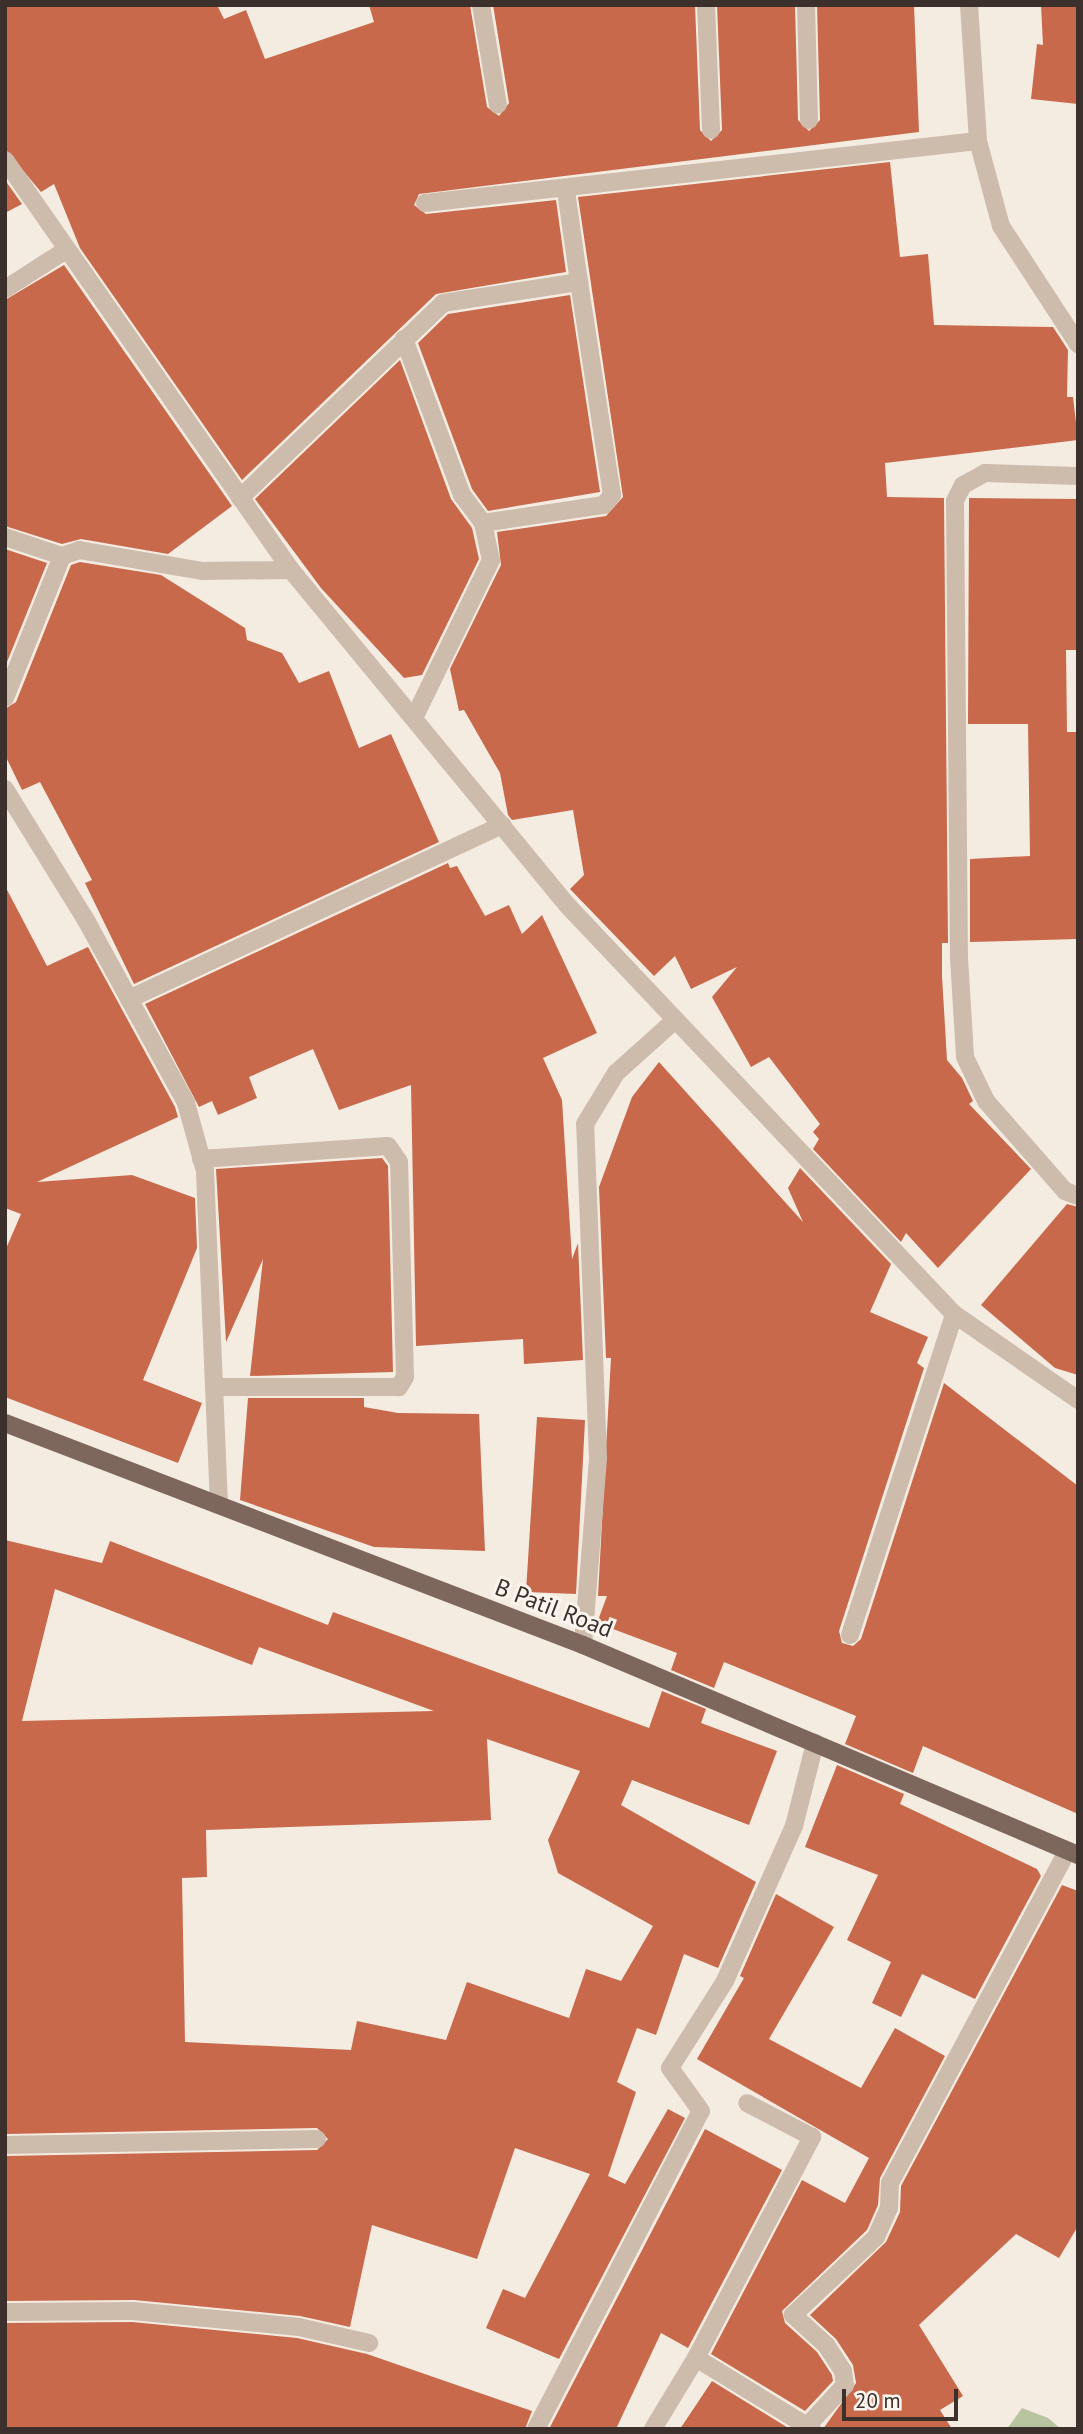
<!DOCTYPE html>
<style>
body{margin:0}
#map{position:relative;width:1083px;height:2434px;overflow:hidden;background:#f4ebe1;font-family:"PT Sans",sans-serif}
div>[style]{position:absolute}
.green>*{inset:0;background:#b8c4a0}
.building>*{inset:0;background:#c8694b}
.minor>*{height:18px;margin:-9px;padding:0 9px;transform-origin:9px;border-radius:9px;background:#cdbbac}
.major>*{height:18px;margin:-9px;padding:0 9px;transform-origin:9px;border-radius:9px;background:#7d675c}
span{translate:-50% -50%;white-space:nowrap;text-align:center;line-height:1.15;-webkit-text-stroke:6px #fbf5ee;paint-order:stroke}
.street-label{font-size:24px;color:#3b302b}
.frame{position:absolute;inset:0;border:7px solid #3b302b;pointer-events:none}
.scale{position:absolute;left:842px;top:2389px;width:116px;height:32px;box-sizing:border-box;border:4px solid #3b302b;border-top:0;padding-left:9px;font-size:21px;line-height:24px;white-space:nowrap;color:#3b302b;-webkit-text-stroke:5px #fbf5ee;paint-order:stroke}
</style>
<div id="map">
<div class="green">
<div style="clip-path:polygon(1022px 2408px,1048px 2418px,1061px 2429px,1007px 2429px)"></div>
</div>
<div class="building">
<div style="clip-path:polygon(5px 5px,217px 5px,224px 19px,246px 10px,265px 59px,374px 22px,369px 5px,470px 5px,487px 107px,499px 116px,509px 103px,493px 5px,695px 5px,700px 130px,711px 141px,722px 130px,717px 5px,795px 5px,798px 120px,809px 131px,820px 120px,817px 5px,914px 5px,919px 132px,419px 194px,414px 205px,426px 214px,556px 200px,566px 272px,436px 294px,242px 480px,80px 248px,54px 184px,41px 192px,5px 149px)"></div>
<div style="clip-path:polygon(1041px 5px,1078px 5px,1078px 104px,1031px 99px,1037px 44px,1043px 45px)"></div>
<div style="clip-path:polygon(890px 162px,900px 257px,928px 254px,934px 325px,1053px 327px,1068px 350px,1067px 397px,1073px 397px,1078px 440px,885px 463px,887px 497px,944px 498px,948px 943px,942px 943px,942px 976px,947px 1060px,962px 1078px,973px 1101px,969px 1104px,1031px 1169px,938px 1268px,906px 1233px,901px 1242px,813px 1149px,819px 1139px,813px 1132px,820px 1124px,769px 1057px,751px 1067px,712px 997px,737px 967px,691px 989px,675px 956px,654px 976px,570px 889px,584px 875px,573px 810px,512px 820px,508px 815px,500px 773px,464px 710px,459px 711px,450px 669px,501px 565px,497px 532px,606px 516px,623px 497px,578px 197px)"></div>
<div style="clip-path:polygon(5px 180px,22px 204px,5px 213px)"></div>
<div style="clip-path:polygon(64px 265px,232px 506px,168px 554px,81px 539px,62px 544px,5px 526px,5px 300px)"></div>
<div style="clip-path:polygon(570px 295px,600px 492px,488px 511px,472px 489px,418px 343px,448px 314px)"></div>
<div style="clip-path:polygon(400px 360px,451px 499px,472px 528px,479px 559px,422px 675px,404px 678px,321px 588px,255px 499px)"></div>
<div style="clip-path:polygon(969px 498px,1078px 499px,1078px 650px,1066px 650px,1067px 732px,1078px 732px,1078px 939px,970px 942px,970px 859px,1030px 856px,1028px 724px,968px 724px)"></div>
<div style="clip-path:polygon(5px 549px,47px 563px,5px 667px)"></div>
<div style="clip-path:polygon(80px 562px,161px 575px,245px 628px,247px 640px,282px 653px,299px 683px,329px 671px,359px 748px,391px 734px,439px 842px,134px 984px,85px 883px,92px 880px,40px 782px,22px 790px,5px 755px,5px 709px,16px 702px,71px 565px)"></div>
<div style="clip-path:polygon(448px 863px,450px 868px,457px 866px,485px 916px,509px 905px,522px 934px,542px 915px,597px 1033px,543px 1058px,562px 1100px,572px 1259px,578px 1243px,583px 1360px,524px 1364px,523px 1339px,416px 1346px,411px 1085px,339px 1110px,313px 1049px,249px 1077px,257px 1098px,218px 1115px,212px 1101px,199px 1107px,145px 1004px)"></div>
<div style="clip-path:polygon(5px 886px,47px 966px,88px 947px,175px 1107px,178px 1117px,37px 1182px,132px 1175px,195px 1198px,197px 1248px,143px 1380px,202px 1403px,178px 1463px,5px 1397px,5px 1251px,21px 1214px,5px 1208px)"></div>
<div style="clip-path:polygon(659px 1062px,803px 1222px,788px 1188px,800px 1168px,891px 1264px,870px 1312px,928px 1337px,917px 1363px,924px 1368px,839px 1631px,842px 1643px,853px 1646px,861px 1639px,944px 1383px,1078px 1486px,1078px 1814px,923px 1746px,913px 1773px,845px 1744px,856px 1716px,724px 1662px,714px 1688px,671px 1670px,677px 1653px,597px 1623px,607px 1596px,598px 1596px,611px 1358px,606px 1358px,599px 1187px,632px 1097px)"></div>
<div style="clip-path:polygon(382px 1158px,388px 1166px,393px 1372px,250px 1376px,263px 1259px,226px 1342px,216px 1169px)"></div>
<div style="clip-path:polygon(1067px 1204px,1078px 1207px,1078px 1375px,1055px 1368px,981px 1305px)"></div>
<div style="clip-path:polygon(248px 1398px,364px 1398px,364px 1407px,398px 1413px,479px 1414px,485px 1551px,374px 1547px,240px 1500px)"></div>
<div style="clip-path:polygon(537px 1417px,585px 1420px,576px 1594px,526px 1592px)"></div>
<div style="clip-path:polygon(evenodd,5px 1540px,102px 1563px,110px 1541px,328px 1625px,333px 1612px,649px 1728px,662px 1691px,706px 1709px,701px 1723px,777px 1751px,749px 1825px,632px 1780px,621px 1805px,756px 1882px,718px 1968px,684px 1954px,656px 2035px,637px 2028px,617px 2082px,636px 2092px,608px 2176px,625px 2184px,668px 2109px,685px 2118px,559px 2359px,486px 2328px,503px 2289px,525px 2298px,590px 2174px,515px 2148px,477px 2259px,372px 2225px,350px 2327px,300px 2316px,134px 2300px,5px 2301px,5px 2156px,317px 2150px,328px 2139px,317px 2128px,5px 2134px,5px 1540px,55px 1589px,252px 1665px,259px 1647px,434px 1711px,22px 1721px,55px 1589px,5px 1540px,487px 1739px,580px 1771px,548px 1840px,558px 1873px,653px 1926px,621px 1981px,586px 1969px,569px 2018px,467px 1982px,446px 2040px,357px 2021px,351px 2050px,185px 2042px,182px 1878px,207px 1877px,206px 1830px,491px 1820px,487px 1739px)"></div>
<div style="clip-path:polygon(837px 1765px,904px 1794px,900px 1804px,1037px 1869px,1041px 1876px,975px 1999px,922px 1974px,901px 2017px,872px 2003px,891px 1962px,847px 1940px,878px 1875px,805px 1847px)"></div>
<div style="clip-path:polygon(1062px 1885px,1078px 1891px,1078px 2226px,1059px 2258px,1016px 2234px,919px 2325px,963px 2396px,940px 2410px,952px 2429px,823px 2429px,856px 2383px,853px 2365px,836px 2339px,810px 2315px,886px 2242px,900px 2212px,901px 2186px)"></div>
<div style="clip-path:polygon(776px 1894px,834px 1927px,769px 2039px,861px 2088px,895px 2028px,945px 2056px,880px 2178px,878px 2205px,867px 2230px,782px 2311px,785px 2323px,817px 2352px,832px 2375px,833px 2381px,805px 2411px,711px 2354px,802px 2180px,845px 2203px,869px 2158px,697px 2059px,744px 1978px,740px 1976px)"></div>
<div style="clip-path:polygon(705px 2129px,782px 2170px,688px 2348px,661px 2333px,616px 2429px,549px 2429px)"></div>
<div style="clip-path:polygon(132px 2322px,297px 2338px,367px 2354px,532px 2411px,525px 2429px,5px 2429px,5px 2323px)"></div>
<div style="clip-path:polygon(712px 2381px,790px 2429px,680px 2429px)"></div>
</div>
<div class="minor">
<div style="left:481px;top:5px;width:101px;rotate:80.4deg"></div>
<div style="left:706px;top:5px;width:125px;rotate:87.7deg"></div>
<div style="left:806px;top:5px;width:115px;rotate:88.5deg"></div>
<div style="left:969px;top:5px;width:136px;rotate:86.2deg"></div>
<div style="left:978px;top:141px;width:88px;rotate:74.9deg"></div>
<div style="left:1001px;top:226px;width:141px;rotate:56.9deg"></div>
<div style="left:5px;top:160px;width:500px;rotate:55.1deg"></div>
<div style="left:291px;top:570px;width:435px;rotate:50.5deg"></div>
<div style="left:568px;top:906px;width:562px;rotate:46.59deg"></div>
<div style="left:954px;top:1314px;width:151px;rotate:34.7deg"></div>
<div style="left:425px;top:203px;width:556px;rotate:-6.4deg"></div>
<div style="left:5px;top:289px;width:72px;rotate:-32.6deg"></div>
<div style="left:404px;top:339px;width:166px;rotate:69.6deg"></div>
<div style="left:462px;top:495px;width:35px;rotate:53deg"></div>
<div style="left:483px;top:523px;width:38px;rotate:78deg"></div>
<div style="left:491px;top:560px;width:176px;rotate:116deg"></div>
<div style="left:1078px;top:476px;width:93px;rotate:-178.2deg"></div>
<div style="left:985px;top:473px;width:25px;rotate:151deg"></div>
<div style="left:963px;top:485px;width:18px;rotate:117deg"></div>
<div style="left:955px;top:501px;width:457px;rotate:89.5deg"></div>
<div style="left:959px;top:958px;width:99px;rotate:86.5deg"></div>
<div style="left:965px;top:1057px;width:49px;rotate:64.5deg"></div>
<div style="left:986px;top:1101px;width:120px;rotate:48.7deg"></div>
<div style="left:1065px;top:1191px;width:14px;rotate:21deg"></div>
<div style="left:240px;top:498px;width:281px;rotate:-43.8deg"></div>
<div style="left:443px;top:303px;width:138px;rotate:-8.8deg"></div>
<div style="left:579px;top:282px;width:92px;rotate:-98.1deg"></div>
<div style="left:483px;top:523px;width:122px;rotate:-8.5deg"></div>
<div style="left:604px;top:505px;width:13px;rotate:-51deg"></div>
<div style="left:612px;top:495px;width:216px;rotate:-98.8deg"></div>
<div style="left:5px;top:537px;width:60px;rotate:18.4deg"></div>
<div style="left:62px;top:556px;width:18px;rotate:-19deg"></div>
<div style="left:79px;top:550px;width:126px;rotate:9.6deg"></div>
<div style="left:203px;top:571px;width:88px;rotate:-0.7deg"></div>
<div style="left:5px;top:698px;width:153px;rotate:-68.1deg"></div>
<div style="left:5px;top:789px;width:156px;rotate:58.3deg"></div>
<div style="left:87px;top:922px;width:206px;rotate:61.3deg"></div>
<div style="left:186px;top:1103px;width:71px;rotate:74.4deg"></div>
<div style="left:205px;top:1171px;width:334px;rotate:87.6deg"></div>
<div style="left:129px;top:999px;width:412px;rotate:-25deg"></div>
<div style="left:201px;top:1159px;width:187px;rotate:-4deg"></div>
<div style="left:388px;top:1146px;width:19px;rotate:55deg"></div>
<div style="left:399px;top:1162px;width:215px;rotate:88.4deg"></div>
<div style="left:405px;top:1377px;width:12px;rotate:121deg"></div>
<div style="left:399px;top:1387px;width:184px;rotate:180deg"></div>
<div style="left:850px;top:1635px;width:337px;rotate:-72deg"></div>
<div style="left:583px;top:1645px;width:188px;rotate:-85.4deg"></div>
<div style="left:598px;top:1458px;width:334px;rotate:-92.2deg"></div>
<div style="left:585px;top:1124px;width:60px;rotate:-58.7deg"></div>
<div style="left:616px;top:1073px;width:79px;rotate:-41.9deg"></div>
<div style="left:5px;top:2145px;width:312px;rotate:-1.1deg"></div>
<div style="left:5px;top:2312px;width:128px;rotate:-0.4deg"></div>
<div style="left:133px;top:2311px;width:167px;rotate:5.5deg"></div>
<div style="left:299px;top:2327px;width:72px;rotate:12.9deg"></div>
<div style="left:696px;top:2358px;width:136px;rotate:31.5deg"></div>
<div style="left:808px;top:2425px;width:54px;rotate:-47.2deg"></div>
<div style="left:845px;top:2385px;width:14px;rotate:-98deg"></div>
<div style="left:843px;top:2371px;width:31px;rotate:-123deg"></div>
<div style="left:826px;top:2345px;width:45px;rotate:-137.7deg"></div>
<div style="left:793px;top:2315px;width:114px;rotate:-43.2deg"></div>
<div style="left:876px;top:2237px;width:32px;rotate:-66deg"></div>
<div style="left:889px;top:2208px;width:25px;rotate:-88deg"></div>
<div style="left:890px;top:2183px;width:376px;rotate:-61.9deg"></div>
<div style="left:536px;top:2429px;width:358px;rotate:-62.6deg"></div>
<div style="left:701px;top:2111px;width:53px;rotate:-125.8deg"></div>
<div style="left:670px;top:2068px;width:103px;rotate:-57.7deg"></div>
<div style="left:725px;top:1981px;width:170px;rotate:-66deg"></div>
<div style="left:794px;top:1826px;width:86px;rotate:-75.8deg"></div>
<div style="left:653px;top:2429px;width:83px;rotate:-58.8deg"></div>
<div style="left:696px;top:2358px;width:250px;rotate:-62.3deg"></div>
<div style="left:812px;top:2137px;width:73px;rotate:-152.4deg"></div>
</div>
<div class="major">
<div style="left:5px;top:1423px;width:619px;rotate:21.01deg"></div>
<div style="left:583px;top:1645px;width:538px;rotate:22.99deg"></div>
</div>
<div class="street-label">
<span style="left:554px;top:1608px;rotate:21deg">B Patil Road</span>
</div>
<div class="frame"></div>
<div class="scale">20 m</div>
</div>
